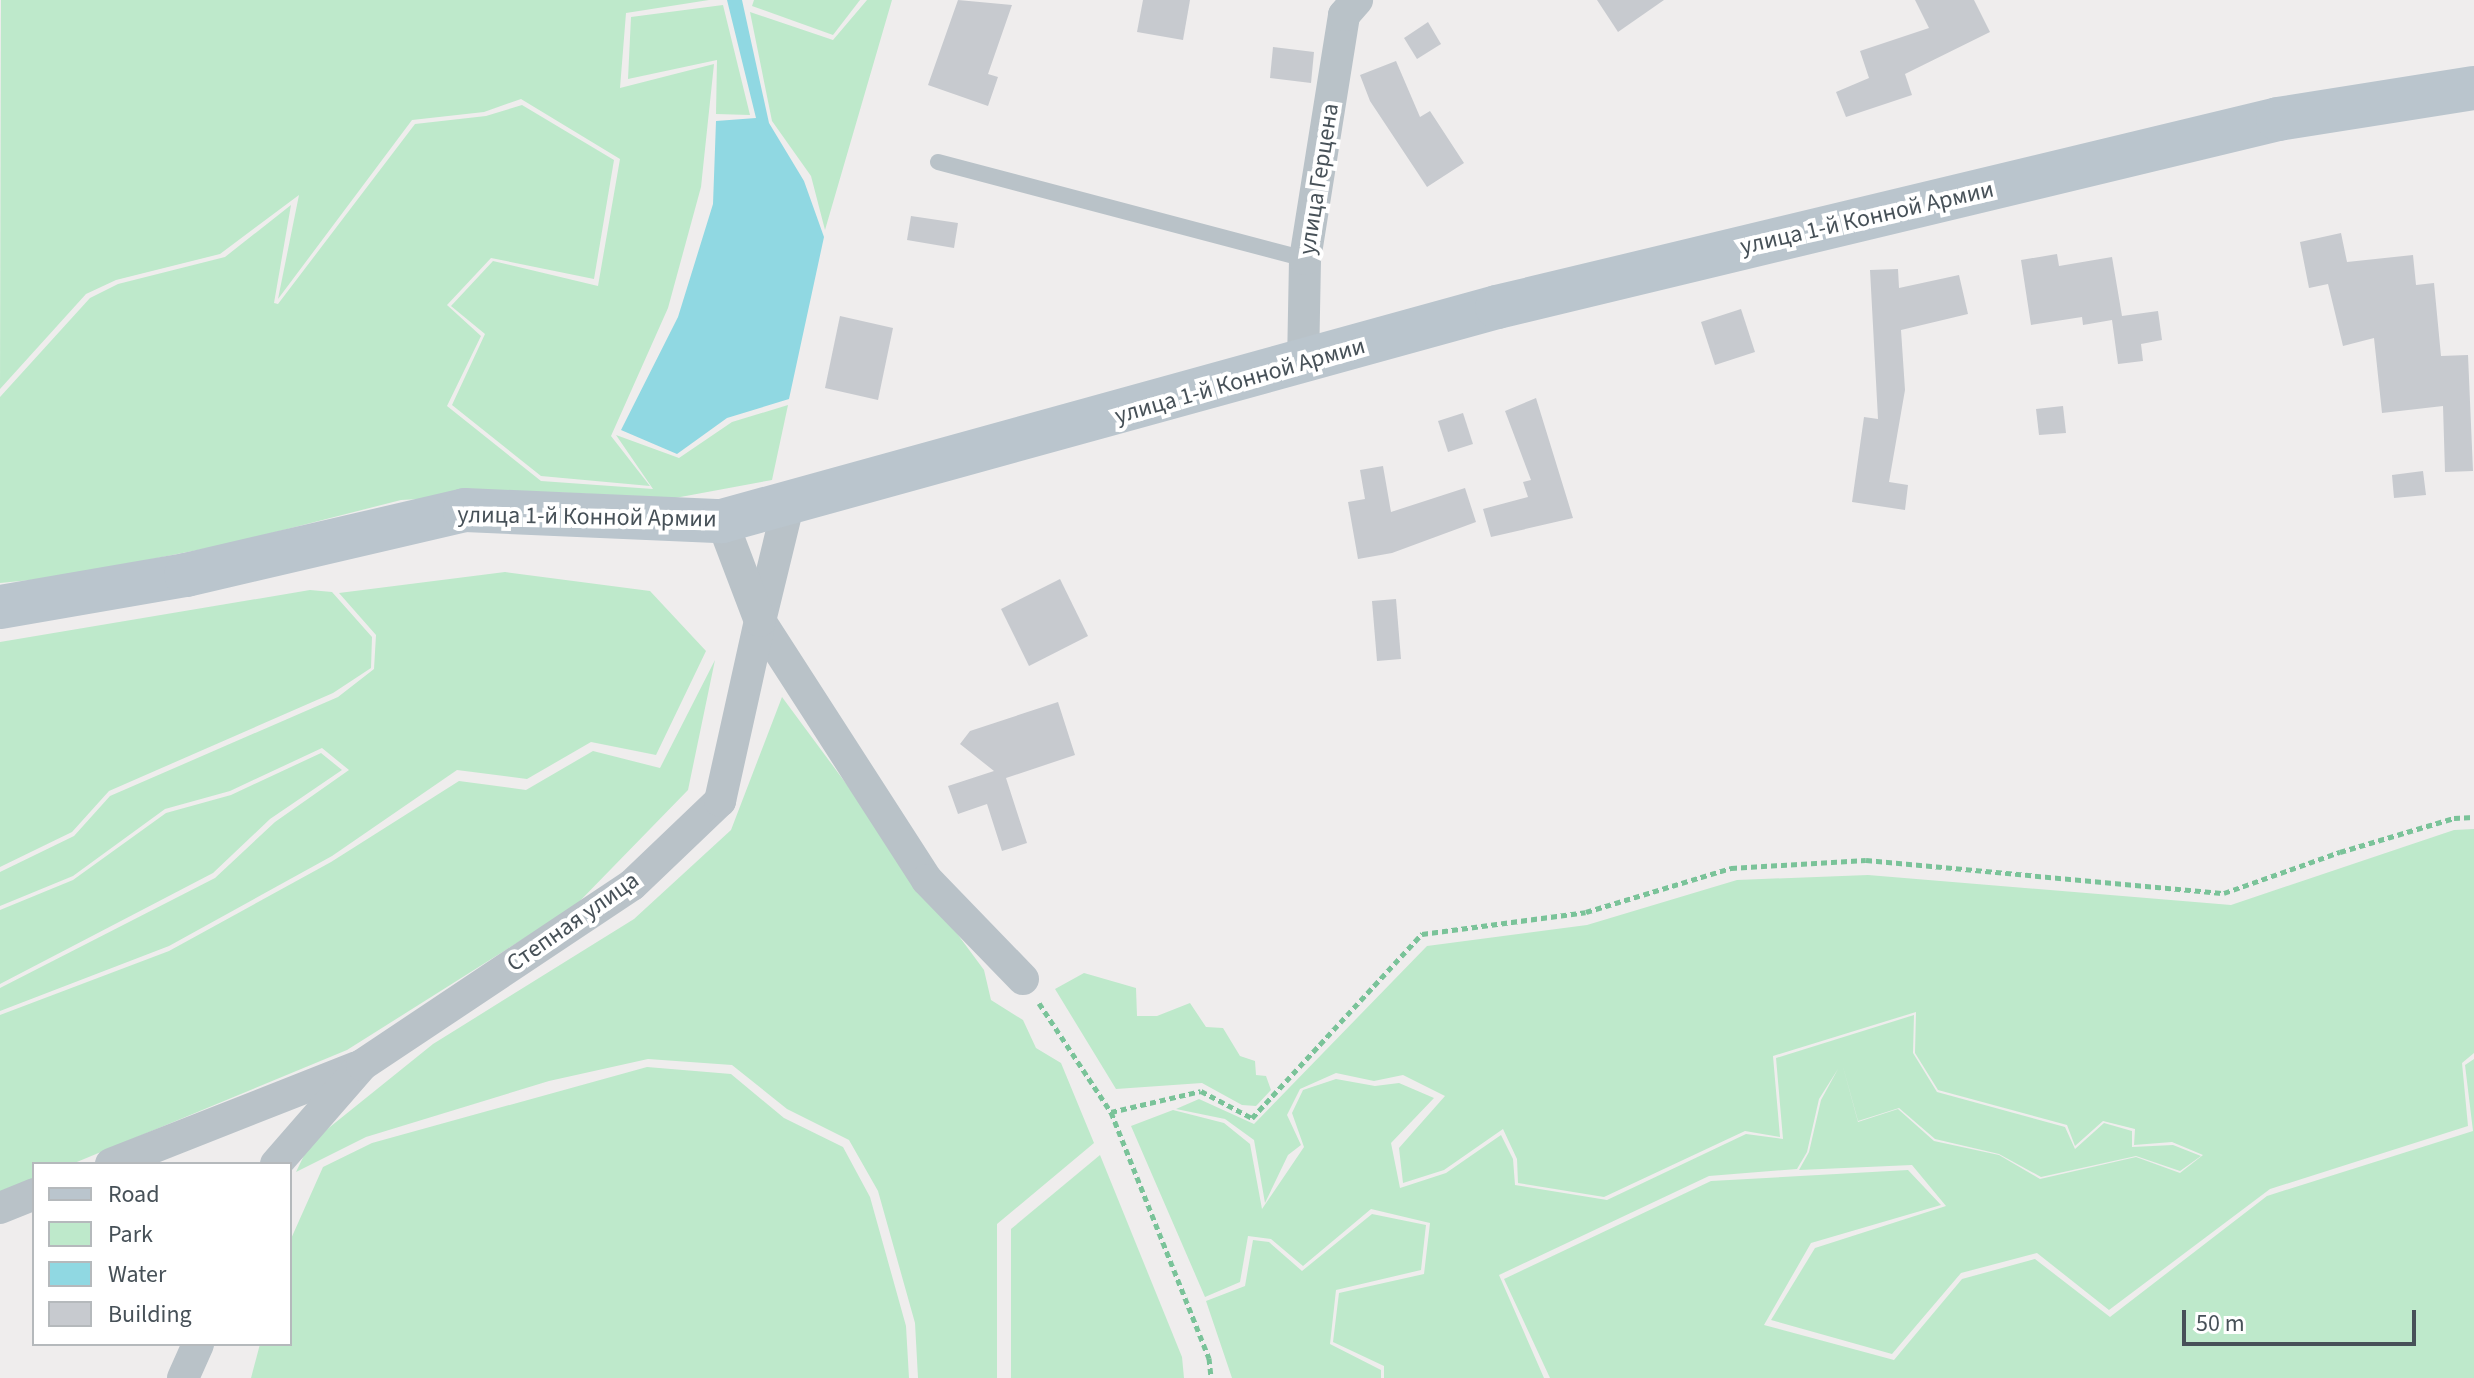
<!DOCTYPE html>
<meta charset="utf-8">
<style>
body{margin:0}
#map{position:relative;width:2474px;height:1378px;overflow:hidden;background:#efeded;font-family:"Source Sans 3",sans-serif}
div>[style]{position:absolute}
.green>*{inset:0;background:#bee9cb}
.water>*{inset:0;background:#90d8e2}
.building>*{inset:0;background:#c7cacf}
.path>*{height:5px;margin-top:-2.5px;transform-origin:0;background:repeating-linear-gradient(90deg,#7ac399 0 6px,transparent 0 10px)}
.lane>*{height:16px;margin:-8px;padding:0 8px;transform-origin:8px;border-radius:8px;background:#b9c2c8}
.street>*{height:32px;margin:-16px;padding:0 16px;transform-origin:16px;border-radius:16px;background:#b9c2c8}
.secondary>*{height:44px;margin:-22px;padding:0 22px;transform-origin:22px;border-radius:22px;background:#bac5cd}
span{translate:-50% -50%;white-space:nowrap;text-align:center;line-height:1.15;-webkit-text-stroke:8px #fff;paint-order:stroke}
.street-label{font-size:24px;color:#475158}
.legend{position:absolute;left:32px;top:1162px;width:260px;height:184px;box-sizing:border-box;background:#fff;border:2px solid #b5b9bc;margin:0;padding:10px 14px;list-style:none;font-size:24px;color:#475158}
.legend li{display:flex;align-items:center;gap:16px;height:40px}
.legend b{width:40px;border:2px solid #b5b9bc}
.scale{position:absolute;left:2182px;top:1310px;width:234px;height:36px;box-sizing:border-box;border:4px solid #475158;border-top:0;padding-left:10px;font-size:24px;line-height:28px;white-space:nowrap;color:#475158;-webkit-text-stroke:6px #fff;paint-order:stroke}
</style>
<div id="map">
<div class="green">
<div style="clip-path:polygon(1px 0,709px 0,626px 13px,620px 88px,714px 64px,701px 187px,668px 308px,611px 436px,650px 486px,541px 476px,452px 405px,485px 334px,451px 306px,493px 261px,598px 286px,620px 159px,521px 99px,484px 112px,412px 120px,278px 299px,299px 195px,220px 254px,116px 280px,86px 294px,0 389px)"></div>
<div style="clip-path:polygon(754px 0,860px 0,833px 35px,752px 6px)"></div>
<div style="clip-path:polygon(867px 0,892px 0,825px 230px,811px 176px,772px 121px,750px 12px,833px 40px)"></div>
<div style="clip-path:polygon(723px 5px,750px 115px,716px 114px,717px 60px,628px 79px,631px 17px)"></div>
<div style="clip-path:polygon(522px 105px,614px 160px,594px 279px,491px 258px,447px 305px,481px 336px,447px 406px,541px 481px,653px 489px,616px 435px,679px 458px,732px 422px,788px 405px,772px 480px,675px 498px,550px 492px,401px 500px,228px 544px,61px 577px,0 583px,0 397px,90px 298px,118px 284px,225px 257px,291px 205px,274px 303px,278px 304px,415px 124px,486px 116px)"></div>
<div style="clip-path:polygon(505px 572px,650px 591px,706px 651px,656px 755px,591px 742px,527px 779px,457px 770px,332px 856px,169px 946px,0 1011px,0 988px,215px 878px,275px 822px,349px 770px,322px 748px,230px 791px,165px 809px,73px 876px,0 906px,0 872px,74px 836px,110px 796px,338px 697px,374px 669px,376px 635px,339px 593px)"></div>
<div style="clip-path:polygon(310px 590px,332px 592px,372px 637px,371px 668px,333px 693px,109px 791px,72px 832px,0 867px,0 642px)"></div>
<div style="clip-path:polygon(715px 660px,688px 790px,574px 907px,347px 1050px,72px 1164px,34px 1164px,34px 1180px,0 1193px,0 1015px,169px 951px,331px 862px,459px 781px,526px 790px,593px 751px,660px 768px)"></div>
<div style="clip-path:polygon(782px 697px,984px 970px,991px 1000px,1023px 1020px,1036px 1048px,1061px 1063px,1094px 1143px,997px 1224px,997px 1378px,918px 1378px,915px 1323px,878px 1191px,849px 1140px,787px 1109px,732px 1065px,648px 1059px,549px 1081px,366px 1137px,296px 1172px,310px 1143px,433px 1044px,634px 919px,731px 830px)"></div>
<div style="clip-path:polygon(321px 753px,342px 770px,270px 819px,213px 873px,0 984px,0 910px,73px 880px,166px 813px,231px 795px)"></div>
<div style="clip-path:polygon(2474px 829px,2474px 1053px,2462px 1063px,2468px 1126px,2270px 1189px,2109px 1310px,2037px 1253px,1961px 1273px,1892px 1354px,1771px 1320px,1815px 1248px,1946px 1206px,1912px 1165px,1799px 1170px,1809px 1152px,1821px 1100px,1838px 1069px,1819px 1099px,1807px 1152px,1797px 1169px,1709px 1176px,1499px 1275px,1544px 1378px,1384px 1378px,1384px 1366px,1333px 1342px,1339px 1293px,1424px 1274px,1430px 1223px,1371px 1209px,1303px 1266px,1271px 1239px,1248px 1236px,1240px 1282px,1205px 1297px,1131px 1126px,1173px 1110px,1224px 1123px,1250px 1144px,1262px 1209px,1304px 1147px,1292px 1113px,1303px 1090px,1336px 1079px,1375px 1086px,1399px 1083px,1434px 1098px,1391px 1143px,1400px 1188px,1446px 1173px,1501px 1135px,1513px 1159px,1515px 1185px,1607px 1200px,1746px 1134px,1783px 1139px,1776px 1058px,1914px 1015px,1913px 1053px,1937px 1092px,2065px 1127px,2075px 1149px,2104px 1123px,2132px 1131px,2132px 1147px,2173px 1145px,2201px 1156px,2180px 1171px,2136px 1156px,2041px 1177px,1999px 1154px,1935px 1139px,1899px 1108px,1858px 1121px,1842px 1063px,1858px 1122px,1898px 1109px,1934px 1141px,1999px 1155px,2040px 1179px,2136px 1157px,2180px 1173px,2203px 1155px,2172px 1142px,2134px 1145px,2135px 1129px,2103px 1121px,2075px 1146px,2067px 1125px,1938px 1090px,1915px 1053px,1916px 1012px,1773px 1056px,1780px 1137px,1745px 1131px,1604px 1197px,1518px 1183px,1517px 1159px,1503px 1129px,1444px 1170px,1403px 1183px,1399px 1148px,1445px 1096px,1403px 1075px,1374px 1081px,1336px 1073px,1300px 1089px,1287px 1115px,1301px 1145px,1288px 1155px,1265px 1203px,1254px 1140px,1225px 1119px,1176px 1109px,1199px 1099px,1254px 1124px,1427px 946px,1587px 925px,1737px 880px,1868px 875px,2231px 905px,2454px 830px)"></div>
<div style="clip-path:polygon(1084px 973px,1136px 988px,1137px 1016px,1157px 1016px,1190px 1003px,1206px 1027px,1223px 1028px,1240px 1056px,1255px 1061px,1256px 1075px,1266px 1076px,1271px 1090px,1256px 1106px,1242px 1105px,1202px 1083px,1116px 1089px,1055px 989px)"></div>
<div style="clip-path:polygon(2474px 1059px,2474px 1378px,1550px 1378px,1504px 1279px,1711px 1181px,1908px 1170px,1941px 1205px,1811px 1243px,1764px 1325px,1894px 1360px,1962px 1279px,2035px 1259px,2110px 1317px,2267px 1196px,2473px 1131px,2465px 1065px)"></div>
<div style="clip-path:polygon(647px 1067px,731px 1074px,784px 1118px,843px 1147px,870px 1197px,906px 1326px,909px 1378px,251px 1378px,260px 1344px,290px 1344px,290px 1241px,323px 1167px,372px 1143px)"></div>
<div style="clip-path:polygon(1100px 1155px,1182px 1357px,1184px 1378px,1011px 1378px,1011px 1229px)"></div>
<div style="clip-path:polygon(1372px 1214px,1426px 1225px,1421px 1270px,1336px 1290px,1330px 1344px,1381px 1370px,1381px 1378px,1232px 1378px,1206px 1301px,1245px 1286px,1253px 1240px,1269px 1242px,1302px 1271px)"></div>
</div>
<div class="water">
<div style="clip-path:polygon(727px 0,742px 0,769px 123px,804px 181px,824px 237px,789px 399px,727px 418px,677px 454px,621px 430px,678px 317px,713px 204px,716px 121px,756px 118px)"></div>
</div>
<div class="building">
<div style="clip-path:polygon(958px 0,1012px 5px,988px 74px,998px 77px,988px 106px,928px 85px)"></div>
<div style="clip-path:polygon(1143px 0,1190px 0,1183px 40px,1137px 32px)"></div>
<div style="clip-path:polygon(1597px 0,1664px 0,1618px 32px)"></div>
<div style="clip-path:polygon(1915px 0,1974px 0,1990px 32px,1905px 74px,1912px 95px,1846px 117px,1836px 92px,1869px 78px,1860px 51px,1929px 28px)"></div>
<div style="clip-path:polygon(1428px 22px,1441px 44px,1417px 59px,1404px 38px)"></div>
<div style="clip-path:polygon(1273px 47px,1314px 52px,1311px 83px,1270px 78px)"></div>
<div style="clip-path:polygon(1396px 61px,1420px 117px,1430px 111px,1464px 163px,1427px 187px,1370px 101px,1360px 75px)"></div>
<div style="clip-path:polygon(911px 216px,958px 223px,954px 248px,907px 240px)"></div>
<div style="clip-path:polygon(2341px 233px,2347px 262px,2413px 255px,2416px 285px,2434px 283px,2441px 356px,2468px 355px,2473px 471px,2445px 472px,2443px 406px,2382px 413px,2374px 338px,2343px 346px,2328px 284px,2309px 288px,2300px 242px)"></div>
<div style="clip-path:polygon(2057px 254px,2059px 266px,2112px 257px,2122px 316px,2158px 311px,2162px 340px,2141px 344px,2143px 361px,2118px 364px,2112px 320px,2083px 325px,2082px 317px,2031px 325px,2021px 260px)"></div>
<div style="clip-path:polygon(1898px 269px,1899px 288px,1959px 275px,1968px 314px,1901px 330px,1905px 390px,1889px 482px,1908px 485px,1905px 510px,1852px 502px,1864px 417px,1878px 419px,1870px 270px)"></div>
<div style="clip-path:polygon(1741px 309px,1755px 352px,1715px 365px,1701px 322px)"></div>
<div style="clip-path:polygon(840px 316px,893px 328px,878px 400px,825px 388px)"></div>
<div style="clip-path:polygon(1536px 398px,1573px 518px,1491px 537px,1483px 509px,1528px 497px,1523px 482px,1531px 480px,1505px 411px)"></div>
<div style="clip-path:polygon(2063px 406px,2066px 433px,2039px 435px,2036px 409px)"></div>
<div style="clip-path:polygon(1463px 413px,1473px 444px,1448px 452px,1438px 421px)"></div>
<div style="clip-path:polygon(1383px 466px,1391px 512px,1465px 488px,1476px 522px,1392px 553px,1358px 559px,1348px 502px,1365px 499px,1360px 470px)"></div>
<div style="clip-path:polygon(2423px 471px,2426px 495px,2394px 498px,2392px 475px)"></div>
<div style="clip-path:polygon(1060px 579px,1088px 636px,1029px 666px,1001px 609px)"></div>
<div style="clip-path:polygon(1396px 599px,1401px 659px,1377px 661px,1372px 601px)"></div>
<div style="clip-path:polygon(1058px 702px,1075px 755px,1006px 778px,1027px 843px,1002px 851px,987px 804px,958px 814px,948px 786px,994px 771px,960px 744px,970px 731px)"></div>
</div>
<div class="path">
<div style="left:1039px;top:1003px;width:131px;rotate:56.6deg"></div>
<div style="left:1111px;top:1112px;width:265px;rotate:68.3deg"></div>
<div style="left:1209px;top:1358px;width:20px;rotate:84deg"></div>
<div style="left:1111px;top:1112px;width:92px;rotate:-13.1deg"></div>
<div style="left:1201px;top:1091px;width:58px;rotate:27.9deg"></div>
<div style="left:1252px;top:1118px;width:251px;rotate:-47.3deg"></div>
<div style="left:1422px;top:934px;width:165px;rotate:-7.6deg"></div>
<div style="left:1586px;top:912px;width:152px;rotate:-16.9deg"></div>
<div style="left:1731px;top:868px;width:135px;rotate:-3.4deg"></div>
<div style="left:1866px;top:860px;width:360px;rotate:5.3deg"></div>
<div style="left:2224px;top:893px;width:123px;rotate:-19.5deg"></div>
<div style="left:2340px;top:852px;width:119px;rotate:-16.6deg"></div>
<div style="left:2454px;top:818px;width:20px;rotate:-3deg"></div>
</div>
<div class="lane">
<div style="left:938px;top:162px;width:380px;rotate:14.8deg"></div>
</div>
<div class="street">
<div style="left:1303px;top:364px;width:105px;rotate:-88.9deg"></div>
<div style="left:1305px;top:259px;width:247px;rotate:-80.9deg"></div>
<div style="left:1344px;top:15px;width:20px;rotate:-49deg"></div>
<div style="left:788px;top:506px;width:118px;rotate:103.7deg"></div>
<div style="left:760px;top:621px;width:308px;rotate:57.2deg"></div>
<div style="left:927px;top:880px;width:138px;rotate:45.9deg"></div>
<div style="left:111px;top:1164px;width:264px;rotate:-21.5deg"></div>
<div style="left:276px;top:1164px;width:131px;rotate:-49deg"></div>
<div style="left:362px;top:1065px;width:324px;rotate:-33.7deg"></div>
<div style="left:632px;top:885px;width:122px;rotate:-43.7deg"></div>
<div style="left:720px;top:801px;width:184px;rotate:-77.5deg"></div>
<div style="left:760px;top:621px;width:107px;rotate:-110.8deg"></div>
<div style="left:0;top:1208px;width:37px;rotate:-22deg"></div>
<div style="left:183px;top:1378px;width:37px;rotate:-66deg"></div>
</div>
<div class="secondary">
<div style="left:0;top:607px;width:189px;rotate:-9.8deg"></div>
<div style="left:186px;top:575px;width:286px;rotate:-13.1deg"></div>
<div style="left:465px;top:510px;width:257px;rotate:2.5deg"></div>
<div style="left:722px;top:521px;width:804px;rotate:-15.44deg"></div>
<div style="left:1497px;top:307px;width:803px;rotate:-13.53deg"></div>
<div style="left:2278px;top:119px;width:198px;rotate:-9deg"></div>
</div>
<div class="street-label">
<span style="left:1319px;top:179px;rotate:-81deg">улица Герцена</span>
<span style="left:1867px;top:218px;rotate:-13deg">улица 1-й Конной Армии</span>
<span style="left:1240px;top:381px;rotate:-16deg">улица 1-й Конной Армии</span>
<span style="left:587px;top:517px;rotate:1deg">улица 1-й Конной Армии</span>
<span style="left:573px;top:922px;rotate:-35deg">Степная улица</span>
</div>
<ul class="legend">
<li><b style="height:10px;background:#bac5cd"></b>Road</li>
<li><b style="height:22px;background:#bee9cb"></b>Park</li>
<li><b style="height:22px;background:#90d8e2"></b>Water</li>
<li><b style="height:22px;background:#c7cacf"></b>Building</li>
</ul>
<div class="scale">50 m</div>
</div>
